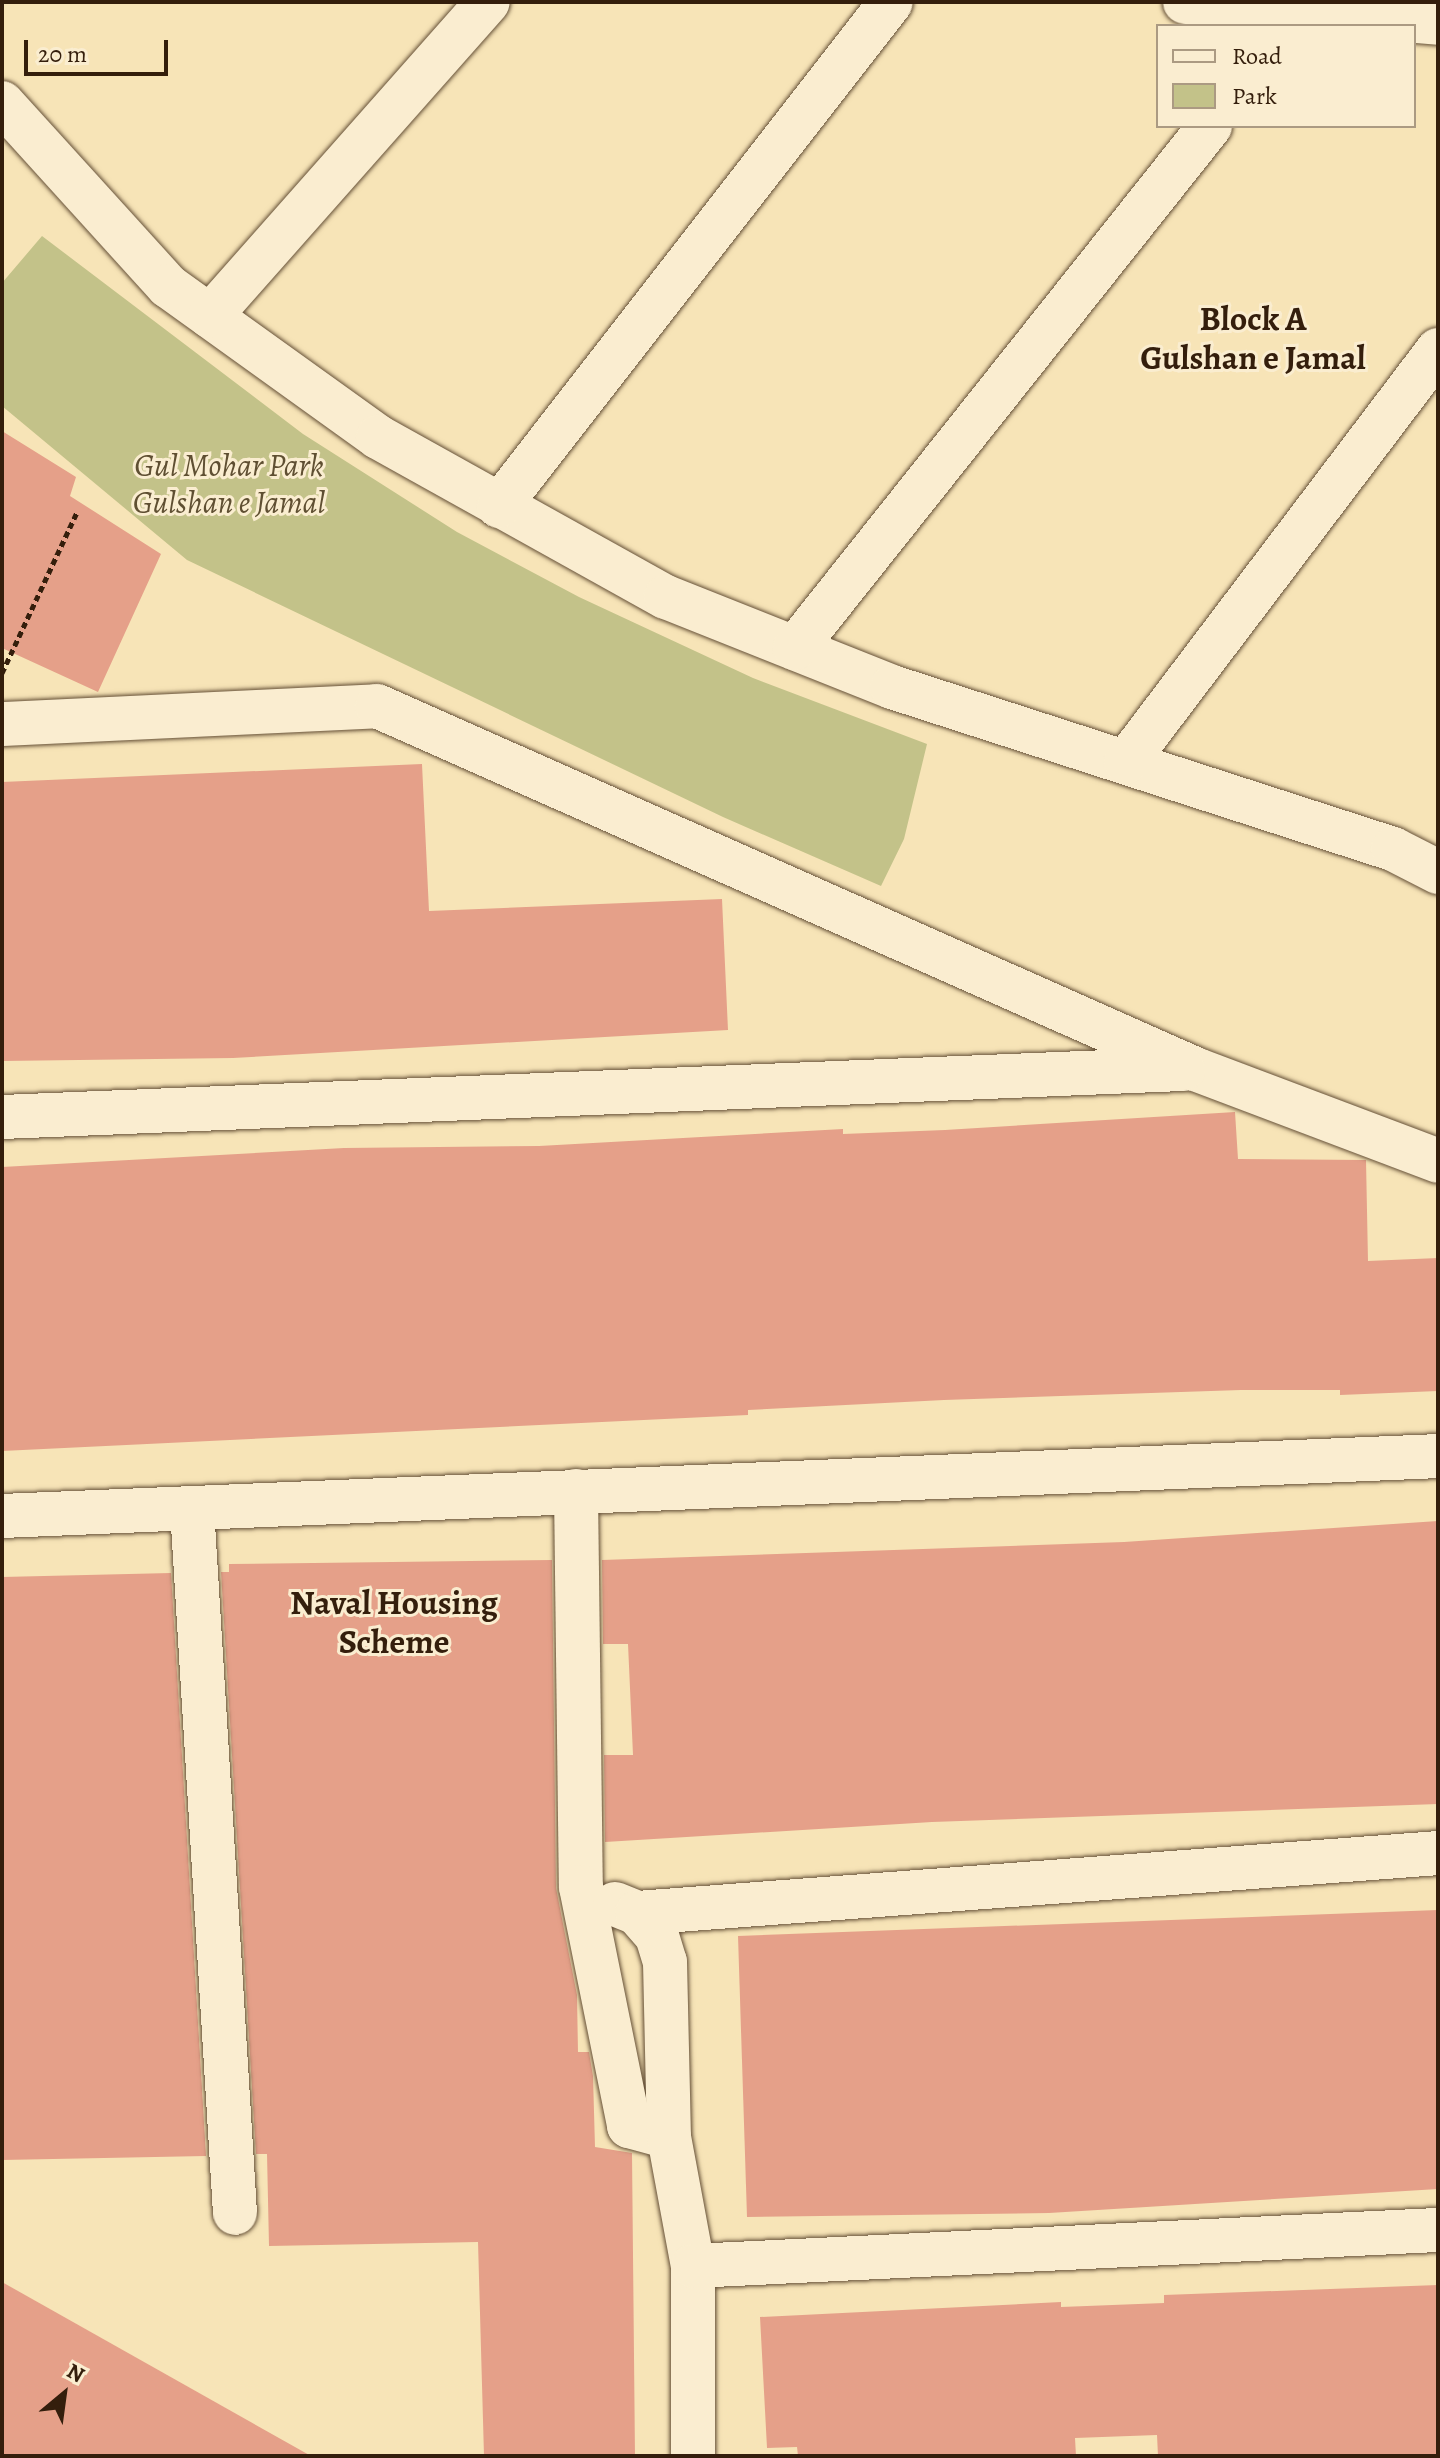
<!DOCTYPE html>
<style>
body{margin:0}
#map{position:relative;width:1440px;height:2458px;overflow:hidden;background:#f7e4b7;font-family:Alegreya,serif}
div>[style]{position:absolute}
.green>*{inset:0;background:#c3c289}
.building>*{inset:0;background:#e5a089}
.path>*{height:5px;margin-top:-2.5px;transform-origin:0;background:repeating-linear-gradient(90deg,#341e0c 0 6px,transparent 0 10px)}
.roads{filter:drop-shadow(0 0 2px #655037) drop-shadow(0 0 2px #655037)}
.minor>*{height:44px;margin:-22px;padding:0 22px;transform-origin:22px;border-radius:22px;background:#faedd0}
span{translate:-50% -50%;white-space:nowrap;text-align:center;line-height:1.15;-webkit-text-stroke:6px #faedd0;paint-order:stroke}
.park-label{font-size:32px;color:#5f4f32;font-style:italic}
.neighbourhood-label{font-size:34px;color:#341e0c;font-weight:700}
.frame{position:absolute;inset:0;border:4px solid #341e0c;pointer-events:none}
.legend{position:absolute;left:1156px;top:24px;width:260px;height:104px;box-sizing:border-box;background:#faedd0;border:2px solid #ab9a82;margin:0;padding:10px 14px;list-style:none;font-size:24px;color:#341e0c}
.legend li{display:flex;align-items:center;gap:16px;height:40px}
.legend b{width:40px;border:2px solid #ab9a82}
.north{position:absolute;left:24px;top:2354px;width:80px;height:80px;-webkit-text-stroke:6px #faedd0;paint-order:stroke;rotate:29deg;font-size:22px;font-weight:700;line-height:32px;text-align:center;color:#341e0c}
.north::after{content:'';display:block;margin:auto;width:28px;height:36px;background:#341e0c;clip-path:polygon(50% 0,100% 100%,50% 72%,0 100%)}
.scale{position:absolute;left:24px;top:40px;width:144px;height:36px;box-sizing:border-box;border:4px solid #341e0c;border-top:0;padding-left:10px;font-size:24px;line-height:28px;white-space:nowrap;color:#341e0c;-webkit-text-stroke:6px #faedd0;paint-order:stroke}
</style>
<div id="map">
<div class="green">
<div style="clip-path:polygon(42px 236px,303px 434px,457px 532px,579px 597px,753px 678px,927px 744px,904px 839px,881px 886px,723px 817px,187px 560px,2px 406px,2px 283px)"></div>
</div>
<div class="building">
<div style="clip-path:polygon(2px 431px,76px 477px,70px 496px,161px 554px,98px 692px,2px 648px)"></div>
<div style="clip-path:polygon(422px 764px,429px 911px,722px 899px,728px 1030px,233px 1058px,2px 1061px,2px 782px)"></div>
<div style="clip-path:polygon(1235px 1112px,1238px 1159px,1366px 1160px,1368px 1261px,1438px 1258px,1438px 1391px,1340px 1395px,1340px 1390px,1241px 1390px,944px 1400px,748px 1410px,748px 1415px,2px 1451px,2px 1167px,344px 1148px,539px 1146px,843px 1129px,843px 1134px,945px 1130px)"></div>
<div style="clip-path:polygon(1438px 1521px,1438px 1804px,932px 1822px,605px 1842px,604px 1755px,633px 1755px,628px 1644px,603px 1644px,602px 1560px,1124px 1542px)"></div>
<div style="clip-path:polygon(552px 1560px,556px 1888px,577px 1995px,578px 2052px,589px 2052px,593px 2076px,595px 2147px,632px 2153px,635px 2456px,484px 2456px,478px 2242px,269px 2246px,267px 2154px,256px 2154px,221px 1572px,229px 1572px,229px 1564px)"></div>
<div style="clip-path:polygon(171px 1573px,206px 2156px,2px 2160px,2px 1577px)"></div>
<div style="clip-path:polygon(1438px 1910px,1438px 2189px,1049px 2213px,747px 2217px,738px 1936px)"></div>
<div style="clip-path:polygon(2px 2282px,311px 2456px,2px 2456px)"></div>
<div style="clip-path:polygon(1438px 2285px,1438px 2456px,1158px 2456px,1157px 2435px,1075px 2438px,1076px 2456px,798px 2456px,797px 2447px,767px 2448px,760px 2317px,1061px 2302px,1061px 2307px,1164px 2303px,1164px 2295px)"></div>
</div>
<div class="path">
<div style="left:2px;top:673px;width:178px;rotate:-65deg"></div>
</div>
<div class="roads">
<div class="minor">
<div style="left:1185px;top:2px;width:254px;rotate:4.7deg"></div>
<div style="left:2px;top:103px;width:247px;rotate:47.8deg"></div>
<div style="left:168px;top:286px;width:259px;rotate:35.7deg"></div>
<div style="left:378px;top:437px;width:329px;rotate:29.1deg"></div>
<div style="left:666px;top:597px;width:243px;rotate:21.7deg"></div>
<div style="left:892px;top:687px;width:527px;rotate:17.92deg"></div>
<div style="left:1393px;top:849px;width:51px;rotate:27.1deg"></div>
<div style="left:210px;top:316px;width:419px;rotate:-48.5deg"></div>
<div style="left:499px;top:506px;width:638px;rotate:-52.13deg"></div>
<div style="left:795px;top:648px;width:667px;rotate:-51.51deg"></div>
<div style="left:2px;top:724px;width:375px;rotate:-2.7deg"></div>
<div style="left:377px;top:706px;width:895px;rotate:23.93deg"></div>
<div style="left:1195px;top:1069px;width:260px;rotate:20.7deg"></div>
<div style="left:1126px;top:762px;width:517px;rotate:-52.86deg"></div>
<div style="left:2px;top:1117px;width:1182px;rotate:-2.33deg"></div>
<div style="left:576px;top:1491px;width:396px;rotate:89.3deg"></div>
<div style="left:581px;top:1887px;width:244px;rotate:78.6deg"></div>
<div style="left:629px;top:2126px;width:41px;rotate:15.4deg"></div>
<div style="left:669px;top:2137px;width:131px;rotate:79.5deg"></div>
<div style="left:693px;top:2266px;width:190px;rotate:90deg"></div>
<div style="left:192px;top:1508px;width:706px;rotate:86.51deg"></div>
<div style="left:2px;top:1516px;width:1437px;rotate:-2.39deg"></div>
<div style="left:615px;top:1904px;width:24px;rotate:22deg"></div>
<div style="left:637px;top:1913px;width:30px;rotate:49deg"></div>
<div style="left:657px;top:1936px;width:27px;rotate:73deg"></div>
<div style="left:665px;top:1962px;width:175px;rotate:88.7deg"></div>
<div style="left:637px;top:1913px;width:803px;rotate:-4.28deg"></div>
<div style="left:693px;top:2266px;width:746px;rotate:-2.77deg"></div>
</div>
</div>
<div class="park-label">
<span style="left:229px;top:484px">Gul Mohar Park<br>Gulshan e Jamal</span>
</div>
<div class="neighbourhood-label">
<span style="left:1253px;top:338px">Block A<br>Gulshan e Jamal</span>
<span style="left:394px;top:1622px">Naval Housing<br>Scheme</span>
</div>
<div class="frame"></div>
<ul class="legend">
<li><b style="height:10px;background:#faedd0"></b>Road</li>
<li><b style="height:22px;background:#c3c289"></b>Park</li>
</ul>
<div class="north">N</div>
<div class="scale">20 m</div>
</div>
